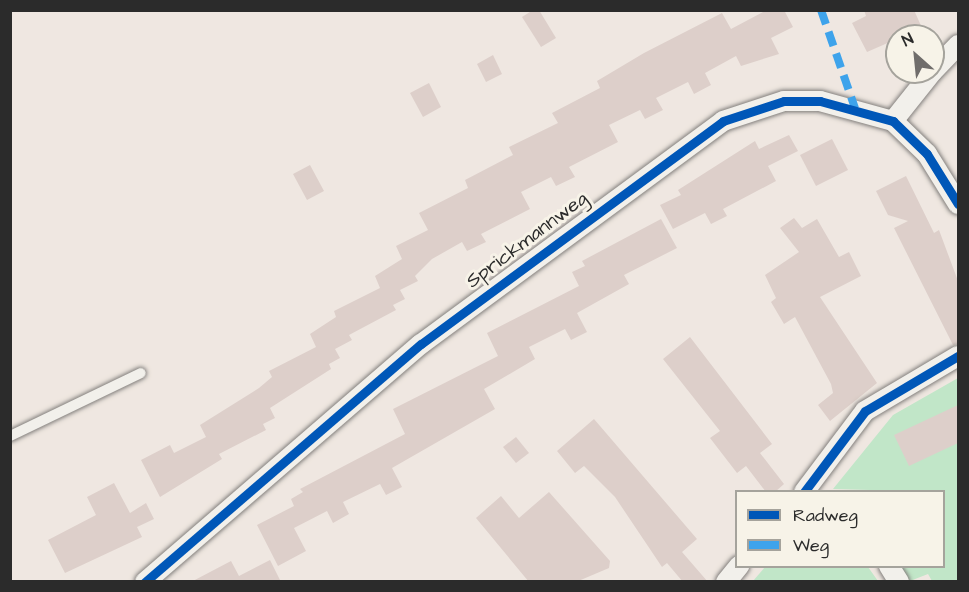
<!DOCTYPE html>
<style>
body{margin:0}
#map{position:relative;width:969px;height:592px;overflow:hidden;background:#efe7e1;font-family:"Architects Daughter",sans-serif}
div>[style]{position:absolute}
.green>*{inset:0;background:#c1e6c8}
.building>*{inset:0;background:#ddcfca}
.roads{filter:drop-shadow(0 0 2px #83807d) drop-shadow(0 0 2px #83807d)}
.lane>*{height:10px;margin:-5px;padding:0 5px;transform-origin:5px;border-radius:5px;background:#f2f0eb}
.street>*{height:20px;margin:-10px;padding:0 10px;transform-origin:10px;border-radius:10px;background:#f2f0eb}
.quiet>*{height:8px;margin-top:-4px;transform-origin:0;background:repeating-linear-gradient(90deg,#3ea3eb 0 15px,transparent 0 23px)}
.cycleway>*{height:9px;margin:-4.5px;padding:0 4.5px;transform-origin:4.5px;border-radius:4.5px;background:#0057b8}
span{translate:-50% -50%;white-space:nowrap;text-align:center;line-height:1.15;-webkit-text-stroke:6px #f7f3e8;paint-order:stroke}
.street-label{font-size:20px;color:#2b2b2b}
.frame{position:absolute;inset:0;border:12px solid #2b2b2b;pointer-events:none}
.legend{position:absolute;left:735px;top:490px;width:210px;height:78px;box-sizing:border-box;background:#f7f3e8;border:2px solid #a5a39c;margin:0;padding:8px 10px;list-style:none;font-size:18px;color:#2b2b2b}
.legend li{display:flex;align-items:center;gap:12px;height:30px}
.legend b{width:30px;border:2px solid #a5a39c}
.north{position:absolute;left:885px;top:24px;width:60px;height:60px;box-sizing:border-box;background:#f7f3e8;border:2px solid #a5a39c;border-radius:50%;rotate:333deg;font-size:16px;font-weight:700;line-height:24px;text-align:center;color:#2b2b2b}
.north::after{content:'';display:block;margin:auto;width:21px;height:27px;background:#706d6b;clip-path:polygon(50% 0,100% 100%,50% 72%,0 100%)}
</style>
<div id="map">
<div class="green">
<div style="clip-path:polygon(958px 378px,958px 581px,932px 581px,928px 574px,910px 581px,900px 567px,944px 566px,944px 492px,833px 489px,893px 415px)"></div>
<div style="clip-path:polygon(765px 567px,868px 567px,878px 581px,753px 581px)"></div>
</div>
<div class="building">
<div style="clip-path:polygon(533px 10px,539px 10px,556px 38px,541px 47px,522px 17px)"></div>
<div style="clip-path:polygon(767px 10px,784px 10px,793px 27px,771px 38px,779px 54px,741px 66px,736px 56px,705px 73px,711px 85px,694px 94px,688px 82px,656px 98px,663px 110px,645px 119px,640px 110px,609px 125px,618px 142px,569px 167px,575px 177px,556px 186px,551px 177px,521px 192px,530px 209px,481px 234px,486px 242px,467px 251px,462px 242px,432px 259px,415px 276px,418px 281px,400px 290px,405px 299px,393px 305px,396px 310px,349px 335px,352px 340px,335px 349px,340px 358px,329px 364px,331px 369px,270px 408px,275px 418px,263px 424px,266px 430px,219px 454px,222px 459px,160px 497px,141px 460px,170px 445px,174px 453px,206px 437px,200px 425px,259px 388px,272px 377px,269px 371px,316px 347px,310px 334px,336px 317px,334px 311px,380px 288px,375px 276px,402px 259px,396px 246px,428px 230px,419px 213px,468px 188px,465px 180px,513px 155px,509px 147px,558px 123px,552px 113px,600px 88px,597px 81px,644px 53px,722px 13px,731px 29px)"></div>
<div style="clip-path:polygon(864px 10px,914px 10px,922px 28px,867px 52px,852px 23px,866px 16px)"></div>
<div style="clip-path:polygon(493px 55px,502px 74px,486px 82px,477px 64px)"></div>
<div style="clip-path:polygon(429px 83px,441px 107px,423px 117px,410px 93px)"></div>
<div style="clip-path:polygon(789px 135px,798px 151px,768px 166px,776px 181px,723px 209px,727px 216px,711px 224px,705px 213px,673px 229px,660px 205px,681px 195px,678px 190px,755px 141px,759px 149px)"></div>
<div style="clip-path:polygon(832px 139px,848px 170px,816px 186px,800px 155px)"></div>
<div style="clip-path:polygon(310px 165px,324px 191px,307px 200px,293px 174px)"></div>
<div style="clip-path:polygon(906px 176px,934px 233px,939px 230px,958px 281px,958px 344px,953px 345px,894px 228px,908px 221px,888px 215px,876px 191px)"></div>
<div style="clip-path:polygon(794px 218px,802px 228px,817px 219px,839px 257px,849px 252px,861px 276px,820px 297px,877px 383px,830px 421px,818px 405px,833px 393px,831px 384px,795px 317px,784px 324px,771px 302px,776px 298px,765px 275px,799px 252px,780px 228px)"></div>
<div style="clip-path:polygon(661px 219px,677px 248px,624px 275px,629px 284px,577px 313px,587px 332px,571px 340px,565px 329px,529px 347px,535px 359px,484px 389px,495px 409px,392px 468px,402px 487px,386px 495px,380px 484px,343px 502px,349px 514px,333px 523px,327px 511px,294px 528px,306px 551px,278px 566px,257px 525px,294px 506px,291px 499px,303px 492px,300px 489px,405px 434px,393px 409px,498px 356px,487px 333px,579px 286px,572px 272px,585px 266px,582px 261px)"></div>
<div style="clip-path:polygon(690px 337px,772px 444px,760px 453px,784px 484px,775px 492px,766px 492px,746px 466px,737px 473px,710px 438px,720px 431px,663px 359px)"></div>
<div style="clip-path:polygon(958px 405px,958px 443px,909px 466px,894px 435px)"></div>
<div style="clip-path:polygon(594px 419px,697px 539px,682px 552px,708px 582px,683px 582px,667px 563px,662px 567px,615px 497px,584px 466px,575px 473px,557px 451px)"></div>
<div style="clip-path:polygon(516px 437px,529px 453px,516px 463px,503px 447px)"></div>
<div style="clip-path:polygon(114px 483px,130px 513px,146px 503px,154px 519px,137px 527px,142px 537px,65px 573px,48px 540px,96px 515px,87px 497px)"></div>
<div style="clip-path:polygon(549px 492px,610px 561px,609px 568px,576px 582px,529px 582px,476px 518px,501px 496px,519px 518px)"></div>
<div style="clip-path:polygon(270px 560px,281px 582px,191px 582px,231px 561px,239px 576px)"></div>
</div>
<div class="roads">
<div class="lane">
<div style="left:10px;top:436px;width:145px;rotate:-25.7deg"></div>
</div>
<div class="street">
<div style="left:933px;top:71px;width:36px;rotate:-46deg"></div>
<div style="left:893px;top:121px;width:63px;rotate:-51.5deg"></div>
<div style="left:804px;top:492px;width:101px;rotate:-53deg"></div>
<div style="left:865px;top:411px;width:108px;rotate:-30.6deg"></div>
<div style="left:889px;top:566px;width:19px;rotate:58deg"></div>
<div style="left:145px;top:582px;width:364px;rotate:-40.8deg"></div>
<div style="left:421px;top:344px;width:375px;rotate:-36.4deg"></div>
<div style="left:723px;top:121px;width:64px;rotate:-18.2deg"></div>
<div style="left:784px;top:101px;width:36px"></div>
<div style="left:820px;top:101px;width:76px;rotate:15.3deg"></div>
<div style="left:893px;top:121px;width:47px;rotate:44.1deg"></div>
<div style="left:927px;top:154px;width:59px;rotate:58.2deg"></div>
<div style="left:726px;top:582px;width:21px;rotate:-51deg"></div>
</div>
</div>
<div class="quiet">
<div style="left:821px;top:10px;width:104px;rotate:70.9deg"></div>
</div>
<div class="cycleway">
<div style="left:804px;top:492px;width:101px;rotate:-53deg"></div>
<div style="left:865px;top:411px;width:108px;rotate:-30.6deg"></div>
<div style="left:145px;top:582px;width:364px;rotate:-40.8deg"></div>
<div style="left:421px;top:344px;width:375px;rotate:-36.4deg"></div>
<div style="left:723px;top:121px;width:64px;rotate:-18.2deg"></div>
<div style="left:784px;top:101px;width:36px"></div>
<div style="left:820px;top:101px;width:76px;rotate:15.3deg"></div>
<div style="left:893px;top:121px;width:47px;rotate:44.1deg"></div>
<div style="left:927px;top:154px;width:59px;rotate:58.2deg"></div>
</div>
<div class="street-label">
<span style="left:527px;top:240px;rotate:-37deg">Sprickmannweg</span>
</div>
<div class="frame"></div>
<ul class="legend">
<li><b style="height:8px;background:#0057b8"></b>Radweg</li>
<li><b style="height:8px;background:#3ea3eb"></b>Weg</li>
</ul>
<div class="north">N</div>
</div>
